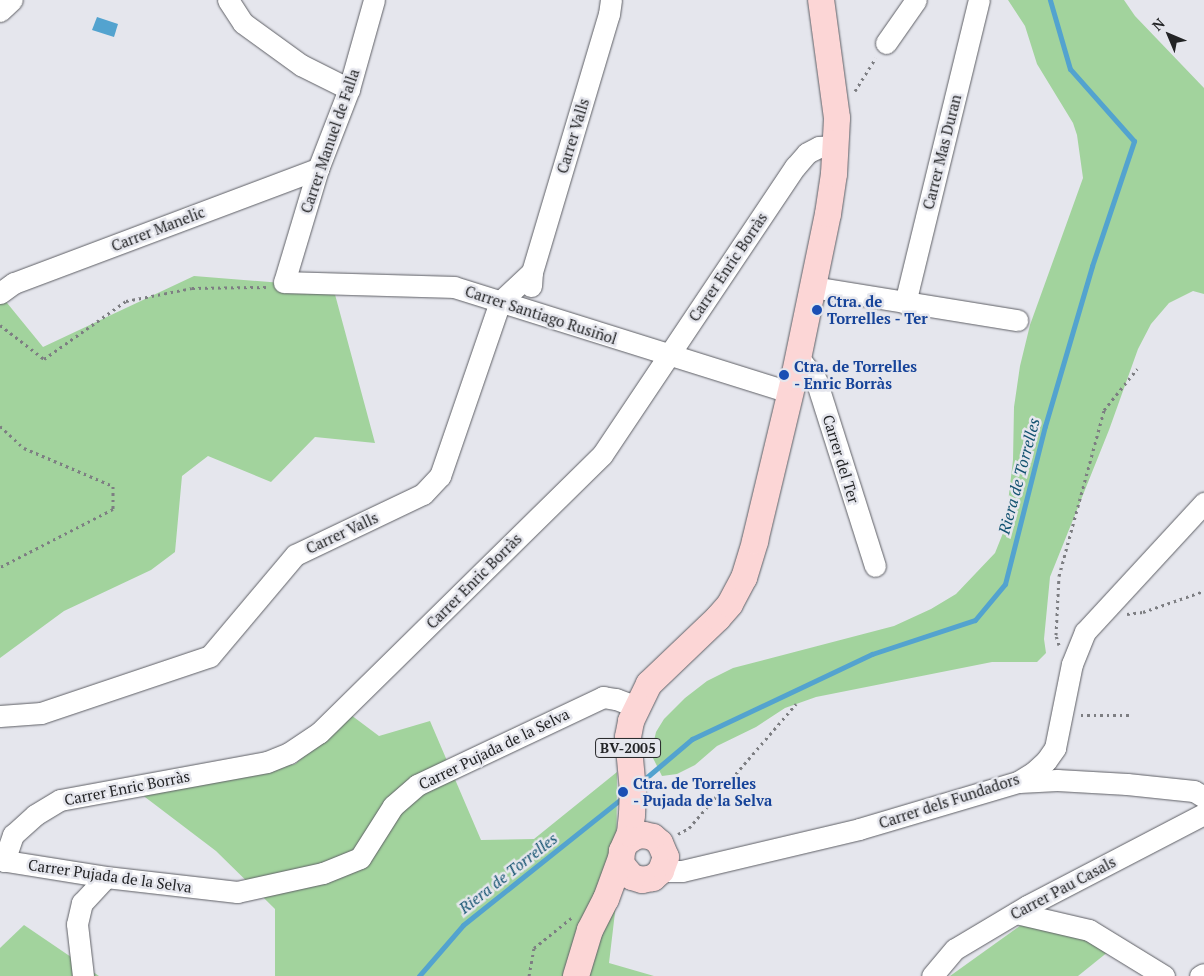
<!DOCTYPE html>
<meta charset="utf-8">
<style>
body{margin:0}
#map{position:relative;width:1204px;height:976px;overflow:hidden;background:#e5e6ed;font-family:"PT Serif",serif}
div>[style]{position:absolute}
.green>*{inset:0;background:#a2d39d}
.water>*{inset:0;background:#53a3cf}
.stream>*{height:5px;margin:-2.5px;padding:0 2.5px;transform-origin:2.5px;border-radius:2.5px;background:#53a3cf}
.path>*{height:3px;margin-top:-1.5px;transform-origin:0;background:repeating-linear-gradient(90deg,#7d7e82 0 2.5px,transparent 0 6.5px)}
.roads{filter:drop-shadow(0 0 1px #5e5f65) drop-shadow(0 0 1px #5e5f65)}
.minor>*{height:21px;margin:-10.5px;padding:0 10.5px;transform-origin:10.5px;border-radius:10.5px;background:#fff}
.major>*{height:26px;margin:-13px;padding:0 13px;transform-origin:13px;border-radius:13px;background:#fcd6d6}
.dots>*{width:14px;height:14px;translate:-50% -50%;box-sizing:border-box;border:2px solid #e5e6ed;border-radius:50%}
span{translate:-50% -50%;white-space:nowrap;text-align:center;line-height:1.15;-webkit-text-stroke:5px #e5e6ed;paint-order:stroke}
.shield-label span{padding:1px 4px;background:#e5e6ed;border:1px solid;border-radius:4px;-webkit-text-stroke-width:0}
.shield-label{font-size:14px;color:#232426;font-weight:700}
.street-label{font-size:15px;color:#232426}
.transit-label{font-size:15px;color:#164399;font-weight:700}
.left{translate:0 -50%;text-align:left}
.water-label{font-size:16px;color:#135270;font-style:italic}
.north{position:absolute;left:1144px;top:10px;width:50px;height:50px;-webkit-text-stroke:4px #e5e6ed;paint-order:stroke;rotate:315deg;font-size:14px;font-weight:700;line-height:20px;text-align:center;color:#232426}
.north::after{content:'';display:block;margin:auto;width:18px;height:22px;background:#232426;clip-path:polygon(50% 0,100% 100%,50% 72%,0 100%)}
</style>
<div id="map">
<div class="green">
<div style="clip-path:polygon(1008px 0,1124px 0,1135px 16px,1204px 88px,1204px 294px,1193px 291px,1169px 303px,1151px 324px,1138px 349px,1109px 430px,1050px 577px,1044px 639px,1046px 653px,1037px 662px,992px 662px,816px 697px,785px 708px,756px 727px,717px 746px,695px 765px,677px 774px,662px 776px,651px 754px,656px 732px,664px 719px,685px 698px,707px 681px,733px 668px,894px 626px,931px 609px,956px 594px,995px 553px,1005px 528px,1013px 460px,1014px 407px,1020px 366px,1030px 325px,1083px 178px,1077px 135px,1073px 123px,1037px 64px,1025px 26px)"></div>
<div style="clip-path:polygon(194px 276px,333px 287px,375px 443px,315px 437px,271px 482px,208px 456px,182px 476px,175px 552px,151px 570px,64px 611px,0 658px,0 300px,3px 298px,43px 347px)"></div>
<div style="clip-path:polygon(351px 715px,379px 736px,430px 721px,481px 840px,534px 839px,617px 772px,616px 904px,609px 963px,654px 976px,275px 976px,275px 909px,216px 851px,141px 794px,295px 764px)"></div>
<div style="clip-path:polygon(1035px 915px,1119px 943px,1078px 976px,950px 976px)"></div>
<div style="clip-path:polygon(24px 925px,99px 976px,0 976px,0 948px)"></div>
</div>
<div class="water">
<div style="clip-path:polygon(97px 17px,118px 24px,114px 37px,92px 30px)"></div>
</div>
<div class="stream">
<div style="left:647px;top:777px;width:59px;rotate:-40.2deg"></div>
<div style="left:692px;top:739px;width:199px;rotate:-25.3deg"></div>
<div style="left:872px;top:654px;width:108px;rotate:-18.3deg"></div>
<div style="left:975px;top:620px;width:47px;rotate:-50.2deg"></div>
<div style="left:1005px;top:584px;width:163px;rotate:-75.8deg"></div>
<div style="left:1045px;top:426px;width:167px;rotate:-73.6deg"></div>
<div style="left:1092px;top:266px;width:132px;rotate:-71.4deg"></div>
<div style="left:1134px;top:141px;width:96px;rotate:-131.6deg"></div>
<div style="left:1070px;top:69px;width:72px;rotate:-106.2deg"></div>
<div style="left:419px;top:976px;width:67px;rotate:-49.2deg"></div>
<div style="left:463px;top:925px;width:203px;rotate:-38.6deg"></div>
</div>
<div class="path">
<div style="left:855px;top:91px;width:39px;rotate:-58deg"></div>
<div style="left:0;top:325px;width:56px;rotate:37.7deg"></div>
<div style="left:44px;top:359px;width:100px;rotate:-35.3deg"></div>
<div style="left:126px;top:301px;width:67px;rotate:-11.1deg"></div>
<div style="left:192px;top:288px;width:76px;rotate:-0.8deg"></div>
<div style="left:0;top:426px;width:33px;rotate:43deg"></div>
<div style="left:24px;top:448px;width:97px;rotate:23.1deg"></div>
<div style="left:113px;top:486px;width:23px;rotate:90deg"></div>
<div style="left:113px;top:509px;width:127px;rotate:152.8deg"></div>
<div style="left:1127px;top:614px;width:16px;rotate:-7deg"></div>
<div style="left:1143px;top:612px;width:65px;rotate:-19deg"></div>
<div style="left:1059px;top:645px;width:10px;rotate:-107deg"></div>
<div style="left:1056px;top:635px;width:59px;rotate:-87.1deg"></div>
<div style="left:1059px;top:576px;width:172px;rotate:-74.8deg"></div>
<div style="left:1104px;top:410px;width:53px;rotate:-51.2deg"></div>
<div style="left:1081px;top:715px;width:52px"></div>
<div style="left:678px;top:834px;width:13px;rotate:-29deg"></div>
<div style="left:689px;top:828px;width:164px;rotate:-49.2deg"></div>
<div style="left:529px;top:976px;width:28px;rotate:-80deg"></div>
<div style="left:534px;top:948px;width:48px;rotate:-39deg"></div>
</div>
<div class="roads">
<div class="minor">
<div style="left:228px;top:0;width:27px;rotate:57deg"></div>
<div style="left:243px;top:23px;width:72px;rotate:35.9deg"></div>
<div style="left:301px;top:65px;width:54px;rotate:26.6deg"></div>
<div style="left:374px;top:0;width:92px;rotate:105.7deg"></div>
<div style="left:349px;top:89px;width:86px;rotate:111.2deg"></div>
<div style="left:318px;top:169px;width:118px;rotate:106.7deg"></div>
<div style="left:284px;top:282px;width:170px;rotate:1.7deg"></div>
<div style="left:454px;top:287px;width:352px;rotate:17.4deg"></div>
<div style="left:0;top:11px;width:16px;rotate:-43deg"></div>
<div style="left:886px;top:43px;width:52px;rotate:-55.1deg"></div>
<div style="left:531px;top:286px;width:14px;rotate:-86deg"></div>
<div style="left:532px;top:272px;width:269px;rotate:-73.4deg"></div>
<div style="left:609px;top:14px;width:14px;rotate:-82deg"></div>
<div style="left:813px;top:287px;width:207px;rotate:9.2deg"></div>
<div style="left:0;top:293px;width:17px;rotate:-36deg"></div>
<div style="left:14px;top:283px;width:325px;rotate:-20.6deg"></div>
<div style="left:905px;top:303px;width:312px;rotate:-76.3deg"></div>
<div style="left:798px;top:357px;width:29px;rotate:52deg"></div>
<div style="left:816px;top:380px;width:195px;rotate:72.4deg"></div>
<div style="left:0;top:716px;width:41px;rotate:-4.2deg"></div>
<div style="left:41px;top:713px;width:178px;rotate:-18.6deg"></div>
<div style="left:210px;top:656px;width:132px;rotate:-49.9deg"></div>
<div style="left:295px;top:555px;width:142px;rotate:-25.5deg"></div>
<div style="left:423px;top:494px;width:25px;rotate:-47deg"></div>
<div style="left:440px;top:476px;width:184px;rotate:-71deg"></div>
<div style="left:500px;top:302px;width:44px;rotate:-43.2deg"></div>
<div style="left:1019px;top:782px;width:38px;rotate:-3deg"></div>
<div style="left:1057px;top:780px;width:70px;rotate:3.3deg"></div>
<div style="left:1127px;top:784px;width:67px;rotate:6deg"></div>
<div style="left:1194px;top:791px;width:12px;rotate:31deg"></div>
<div style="left:0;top:860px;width:107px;rotate:9.1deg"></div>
<div style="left:106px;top:877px;width:132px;rotate:6.5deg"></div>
<div style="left:237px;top:892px;width:88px;rotate:-12.5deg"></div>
<div style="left:323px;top:873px;width:40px;rotate:-22deg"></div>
<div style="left:360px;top:858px;width:62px;rotate:-57.6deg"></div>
<div style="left:393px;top:806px;width:32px;rotate:-41deg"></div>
<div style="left:417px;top:785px;width:206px;rotate:-25.3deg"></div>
<div style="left:603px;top:697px;width:13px;rotate:9deg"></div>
<div style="left:616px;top:699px;width:22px;rotate:21deg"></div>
<div style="left:4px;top:861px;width:28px;rotate:-71deg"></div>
<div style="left:13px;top:835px;width:30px;rotate:-42deg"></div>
<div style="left:35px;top:815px;width:29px;rotate:-31deg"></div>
<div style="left:60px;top:800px;width:210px;rotate:-10.4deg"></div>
<div style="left:267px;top:762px;width:24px;rotate:-22deg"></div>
<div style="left:289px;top:753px;width:36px;rotate:-34deg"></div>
<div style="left:319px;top:733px;width:397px;rotate:-44.5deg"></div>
<div style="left:602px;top:455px;width:347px;rotate:-56.2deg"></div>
<div style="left:795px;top:167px;width:18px;rotate:-49deg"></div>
<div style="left:807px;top:153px;width:13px;rotate:-27deg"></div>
<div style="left:819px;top:147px;width:16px;rotate:-4deg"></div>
<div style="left:661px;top:871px;width:21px"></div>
<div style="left:682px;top:871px;width:182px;rotate:-13.3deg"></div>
<div style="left:859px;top:829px;width:166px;rotate:-16.5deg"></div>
<div style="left:1018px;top:782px;width:19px;rotate:-32deg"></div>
<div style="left:1034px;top:772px;width:16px;rotate:-43deg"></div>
<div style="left:1046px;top:761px;width:16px;rotate:-55deg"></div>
<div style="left:1055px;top:748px;width:86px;rotate:-78.6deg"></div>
<div style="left:1072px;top:664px;width:35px;rotate:-68deg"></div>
<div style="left:1085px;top:632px;width:176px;rotate:-47.3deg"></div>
<div style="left:1016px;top:913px;width:75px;rotate:13.1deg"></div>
<div style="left:1089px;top:930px;width:88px;rotate:31.5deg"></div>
<div style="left:83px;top:976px;width:52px;rotate:-96.6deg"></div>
<div style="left:77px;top:924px;width:22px;rotate:-77deg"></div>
<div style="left:82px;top:903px;width:35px;rotate:-47deg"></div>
<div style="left:932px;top:976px;width:35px;rotate:-50deg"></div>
<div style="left:955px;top:949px;width:84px;rotate:-30.8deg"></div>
<div style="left:1027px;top:906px;width:199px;rotate:-27.5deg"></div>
<div style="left:1200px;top:976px;width:4px;rotate:-27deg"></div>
</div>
<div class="major">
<div style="left:627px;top:842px;width:11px;rotate:-34deg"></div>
<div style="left:636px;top:836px;width:8px;rotate:-7deg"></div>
<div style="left:644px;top:835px;width:9px;rotate:13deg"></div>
<div style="left:653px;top:837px;width:9px;rotate:41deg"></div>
<div style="left:660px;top:843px;width:15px;rotate:67deg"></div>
<div style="left:666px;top:857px;width:15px;rotate:110deg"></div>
<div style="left:661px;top:871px;width:11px;rotate:139deg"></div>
<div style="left:653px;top:878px;width:11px;rotate:170deg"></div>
<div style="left:642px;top:880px;width:10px;rotate:-163deg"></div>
<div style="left:632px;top:877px;width:17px;rotate:-130deg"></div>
<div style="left:621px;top:864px;width:13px;rotate:-86deg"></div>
<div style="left:622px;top:851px;width:20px;rotate:-66deg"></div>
<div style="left:630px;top:833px;width:18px;rotate:-84deg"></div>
<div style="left:632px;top:815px;width:24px;rotate:-88deg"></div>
<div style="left:633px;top:791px;width:54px;rotate:-95.3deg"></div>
<div style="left:628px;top:737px;width:16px;rotate:-79deg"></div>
<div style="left:631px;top:721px;width:41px;rotate:-64.1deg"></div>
<div style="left:649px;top:684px;width:95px;rotate:-43.7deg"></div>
<div style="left:718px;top:618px;width:18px;rotate:-49deg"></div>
<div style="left:730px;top:604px;width:30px;rotate:-62deg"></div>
<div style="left:744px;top:578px;width:39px;rotate:-73deg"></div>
<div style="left:755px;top:541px;width:168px;rotate:-76.5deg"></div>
<div style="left:794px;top:378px;width:167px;rotate:-78.3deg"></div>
<div style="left:828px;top:214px;width:40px;rotate:-81.5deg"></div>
<div style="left:834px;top:174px;width:56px;rotate:-86.9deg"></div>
<div style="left:837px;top:118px;width:119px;rotate:-97.7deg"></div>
<div style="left:576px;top:976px;width:48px;rotate:-73.1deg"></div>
<div style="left:590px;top:930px;width:35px;rotate:-63deg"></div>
<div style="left:606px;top:899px;width:44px;rotate:-69.9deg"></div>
</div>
</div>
<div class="dots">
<div style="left:817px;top:310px;background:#1a4fb4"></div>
<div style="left:784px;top:375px;background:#1a4fb4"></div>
<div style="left:623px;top:792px;background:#1a4fb4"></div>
</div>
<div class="shield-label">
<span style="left:628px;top:748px">BV-2005</span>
</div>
<div class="street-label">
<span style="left:573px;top:136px;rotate:-73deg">Carrer Valls</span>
<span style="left:330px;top:141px;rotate:-71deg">Carrer Manuel de Falla</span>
<span style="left:942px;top:152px;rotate:-76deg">Carrer Mas Duran</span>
<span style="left:158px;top:229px;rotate:-21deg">Carrer Manelic</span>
<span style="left:728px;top:267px;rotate:-56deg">Carrer Enric Borràs</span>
<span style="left:541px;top:315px;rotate:18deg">Carrer Santiago Rusiñol</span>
<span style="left:841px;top:459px;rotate:73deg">Carrer del Ter</span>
<span style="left:342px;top:533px;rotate:-25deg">Carrer Valls</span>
<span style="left:474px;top:581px;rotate:-45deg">Carrer Enric Borràs</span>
<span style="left:494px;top:749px;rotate:-26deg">Carrer Pujada de la Selva</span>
<span style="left:127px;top:788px;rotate:-11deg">Carrer Enric Borràs</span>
<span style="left:949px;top:801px;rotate:-18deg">Carrer dels Fundadors</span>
<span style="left:110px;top:876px;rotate:8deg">Carrer Pujada de la Selva</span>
<span style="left:1063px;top:888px;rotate:-28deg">Carrer Pau Casals</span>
</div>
<div class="transit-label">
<span class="left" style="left:827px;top:310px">Ctra. de<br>Torrelles - Ter</span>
<span class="left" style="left:794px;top:375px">Ctra. de Torrelles<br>- Enric Borràs</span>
<span class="left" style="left:633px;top:792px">Ctra. de Torrelles<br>- Pujada de la Selva</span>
</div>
<div class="water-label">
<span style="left:1019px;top:476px;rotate:-75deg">Riera de Torrelles</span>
<span style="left:508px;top:873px;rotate:-38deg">Riera de Torrelles</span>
</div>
<div class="north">N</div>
</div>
